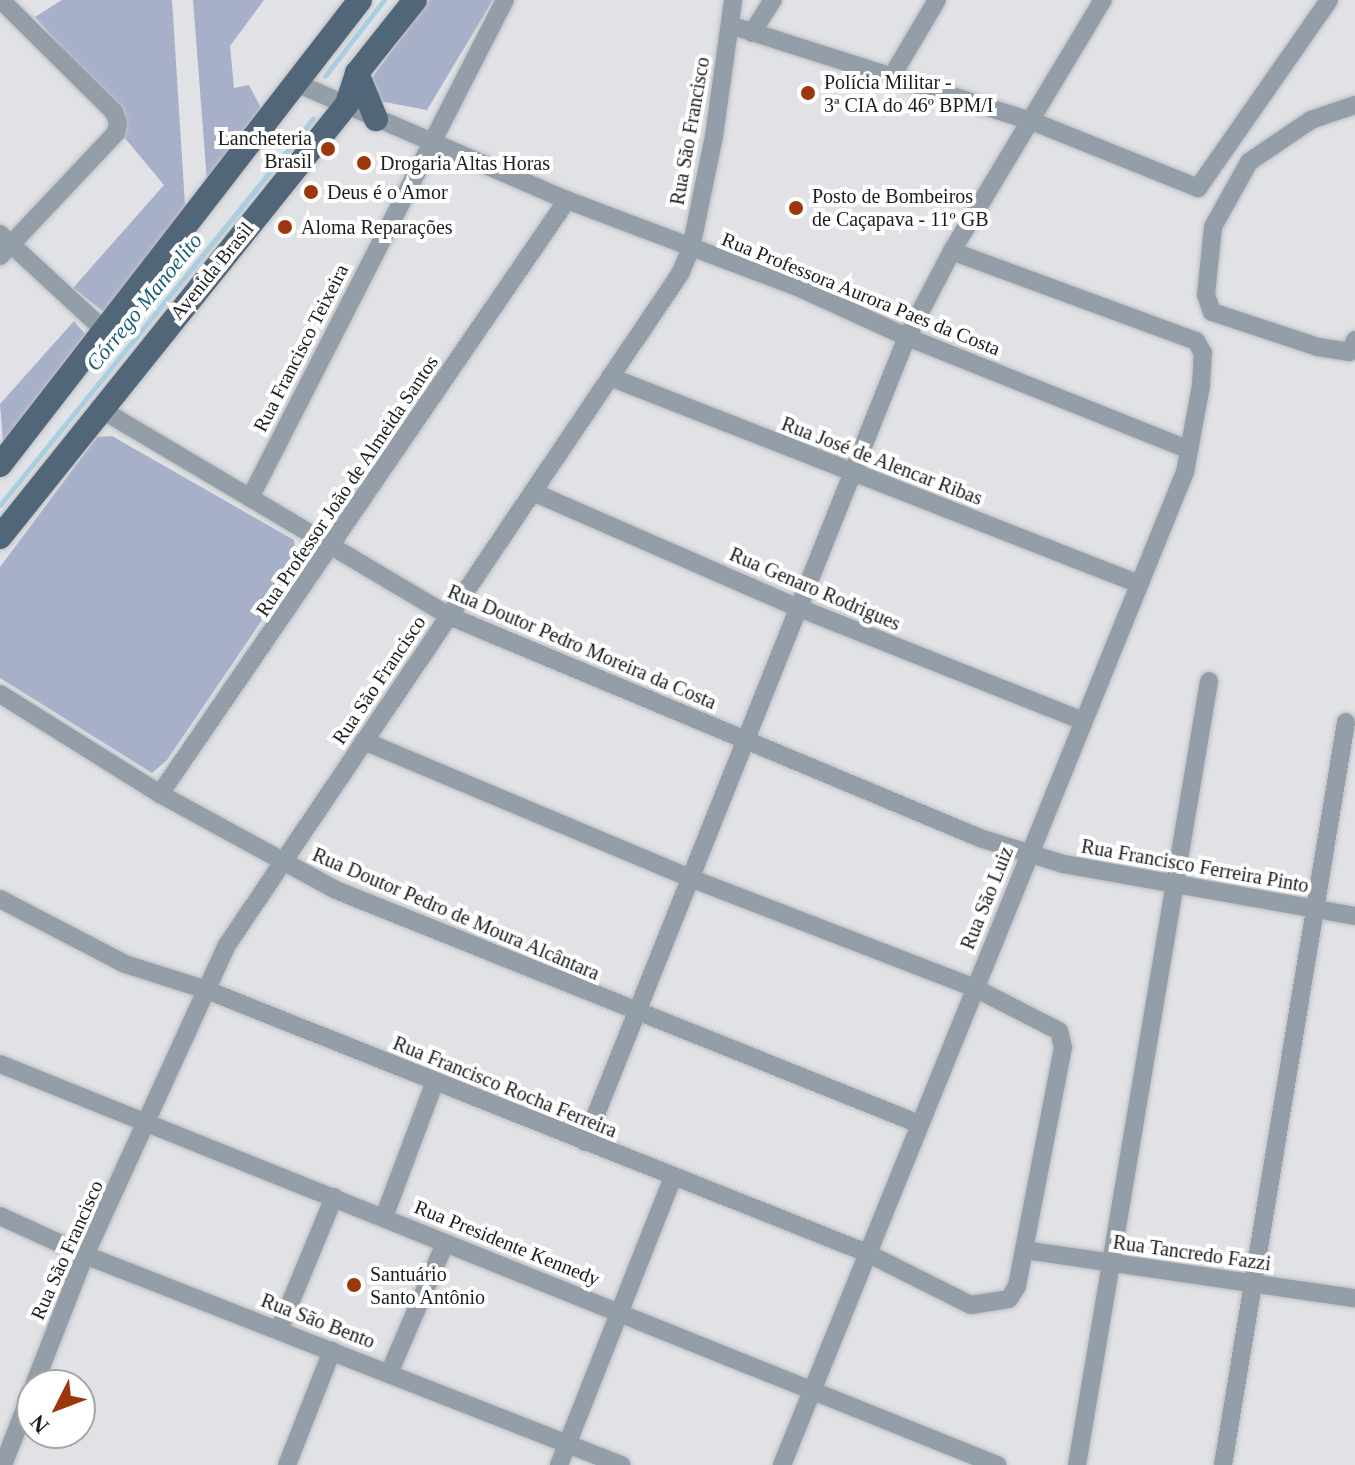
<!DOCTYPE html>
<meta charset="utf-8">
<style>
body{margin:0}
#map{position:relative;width:1355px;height:1465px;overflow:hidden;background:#e0e2e6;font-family:"Times New Roman",serif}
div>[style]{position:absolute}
.green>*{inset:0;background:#a8b0c9}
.stream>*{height:5px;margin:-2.5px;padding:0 2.5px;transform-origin:2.5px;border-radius:2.5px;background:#aacfe0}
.roads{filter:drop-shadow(0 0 2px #bdbfc2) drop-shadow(0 0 2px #bdbfc2)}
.minor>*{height:18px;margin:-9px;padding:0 9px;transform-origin:9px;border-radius:9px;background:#939ea9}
.major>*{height:24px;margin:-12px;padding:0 12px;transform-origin:12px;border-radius:12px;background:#52667a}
.dots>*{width:22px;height:22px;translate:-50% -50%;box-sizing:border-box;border:4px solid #fff;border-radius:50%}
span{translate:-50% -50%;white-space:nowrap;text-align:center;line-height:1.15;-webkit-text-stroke:8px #fff;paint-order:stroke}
.poi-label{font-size:20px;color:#1c1d1e}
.left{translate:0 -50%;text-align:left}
.right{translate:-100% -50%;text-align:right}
.street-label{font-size:20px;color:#1c1d1e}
.water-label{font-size:22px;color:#1a5e77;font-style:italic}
.north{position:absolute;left:16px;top:1369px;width:80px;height:80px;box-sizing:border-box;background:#fff;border:2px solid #a4a5a5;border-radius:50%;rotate:228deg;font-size:22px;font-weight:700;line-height:32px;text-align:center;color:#1c1d1e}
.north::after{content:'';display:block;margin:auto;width:28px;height:36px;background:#9d370b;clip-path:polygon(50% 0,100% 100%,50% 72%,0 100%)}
</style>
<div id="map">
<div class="green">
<div style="clip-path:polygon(62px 0,172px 0,185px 205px,104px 312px,73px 288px,164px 185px,124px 137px,127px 123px,35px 17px)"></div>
<div style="clip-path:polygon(193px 0,264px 0,230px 46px,234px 88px,249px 85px,261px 108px,207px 181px)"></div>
<div style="clip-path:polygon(429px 0,493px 0,427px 110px,379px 101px,371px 79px)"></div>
<div style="clip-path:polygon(74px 321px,85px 334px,3px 442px,0 404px)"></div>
<div style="clip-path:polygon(112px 436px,294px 540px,298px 567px,167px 760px,152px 773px,0 678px,0 567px,97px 437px)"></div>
</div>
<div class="stream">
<div style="left:325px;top:76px;width:96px;rotate:-52.2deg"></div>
<div style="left:0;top:505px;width:497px;rotate:-51deg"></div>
</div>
<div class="roads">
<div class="minor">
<div style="left:730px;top:25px;width:319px;rotate:17.7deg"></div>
<div style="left:1034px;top:122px;width:177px;rotate:21.9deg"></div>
<div style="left:1198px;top:188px;width:229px;rotate:-55.1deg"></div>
<div style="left:752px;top:33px;width:39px;rotate:-58deg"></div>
<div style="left:892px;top:76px;width:88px;rotate:-59.4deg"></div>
<div style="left:296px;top:83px;width:295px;rotate:23.4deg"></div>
<div style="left:567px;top:200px;width:251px;rotate:20.7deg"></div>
<div style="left:802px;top:289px;width:115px;rotate:24.6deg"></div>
<div style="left:907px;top:337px;width:304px;rotate:21.8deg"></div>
<div style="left:1355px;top:105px;width:46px;rotate:161.2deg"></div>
<div style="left:1311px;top:120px;width:75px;rotate:145.9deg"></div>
<div style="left:1249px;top:162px;width:74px;rotate:119deg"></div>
<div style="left:1213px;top:227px;width:68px;rotate:95.9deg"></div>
<div style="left:1206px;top:295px;width:18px;rotate:71deg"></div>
<div style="left:1212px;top:312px;width:112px;rotate:18.3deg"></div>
<div style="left:1318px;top:347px;width:32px;rotate:9deg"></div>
<div style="left:1350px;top:352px;width:13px;rotate:-67deg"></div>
<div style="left:0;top:234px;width:142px;rotate:42.7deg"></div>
<div style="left:0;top:256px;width:169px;rotate:-46.7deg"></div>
<div style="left:116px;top:133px;width:10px;rotate:-79deg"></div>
<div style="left:118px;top:123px;width:12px;rotate:-110deg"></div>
<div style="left:114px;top:112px;width:159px;rotate:-135.3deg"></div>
<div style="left:610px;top:377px;width:568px;rotate:21.37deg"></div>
<div style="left:99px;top:408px;width:407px;rotate:30.7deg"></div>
<div style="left:449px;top:616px;width:576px;rotate:22.69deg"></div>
<div style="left:980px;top:838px;width:87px;rotate:17.4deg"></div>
<div style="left:1063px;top:864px;width:297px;rotate:10.1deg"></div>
<div style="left:533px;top:492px;width:290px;rotate:23.6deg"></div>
<div style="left:799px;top:608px;width:306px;rotate:21.7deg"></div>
<div style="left:250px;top:498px;width:559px;rotate:-62.89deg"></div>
<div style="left:0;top:694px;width:189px;rotate:32deg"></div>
<div style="left:160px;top:794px;width:200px;rotate:28.6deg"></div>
<div style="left:336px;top:890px;width:628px;rotate:21.87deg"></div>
<div style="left:160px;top:794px;width:720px;rotate:-55.58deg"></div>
<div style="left:0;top:899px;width:141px;rotate:27.5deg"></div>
<div style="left:125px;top:964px;width:83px;rotate:17.6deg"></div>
<div style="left:204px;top:989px;width:714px;rotate:21.71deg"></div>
<div style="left:867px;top:1253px;width:116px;rotate:26.6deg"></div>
<div style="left:971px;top:1305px;width:38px;rotate:-9deg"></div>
<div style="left:1009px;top:1299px;width:15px;rotate:-58deg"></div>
<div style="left:1017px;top:1286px;width:243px;rotate:-79.1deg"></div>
<div style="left:1063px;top:1047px;width:16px;rotate:-104deg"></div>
<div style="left:1059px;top:1031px;width:94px;rotate:-152.9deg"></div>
<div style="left:975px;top:988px;width:305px;rotate:-158.9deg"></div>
<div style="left:690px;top:878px;width:354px;rotate:-157.2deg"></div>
<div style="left:0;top:1064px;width:1075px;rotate:21.91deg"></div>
<div style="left:585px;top:1142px;width:867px;rotate:-68.2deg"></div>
<div style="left:907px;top:337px;width:97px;rotate:-62.4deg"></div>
<div style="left:952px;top:251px;width:293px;rotate:-59deg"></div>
<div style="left:0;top:1216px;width:94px;rotate:24.6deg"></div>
<div style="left:85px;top:1255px;width:576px;rotate:21.39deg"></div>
<div style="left:384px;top:1217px;width:142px;rotate:-69.4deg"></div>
<div style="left:1024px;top:1250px;width:334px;rotate:8.3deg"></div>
<div style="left:279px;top:1330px;width:144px;rotate:-67.5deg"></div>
<div style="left:390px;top:1371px;width:139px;rotate:-66.7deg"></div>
<div style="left:34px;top:1385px;width:140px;rotate:-68.6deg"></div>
<div style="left:85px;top:1255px;width:341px;rotate:-65.4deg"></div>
<div style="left:227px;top:945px;width:810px;rotate:-55.98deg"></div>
<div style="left:680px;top:274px;width:28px;rotate:-67deg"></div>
<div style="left:691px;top:248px;width:114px;rotate:-78.4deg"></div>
<div style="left:714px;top:136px;width:137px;rotate:-82deg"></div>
<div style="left:3px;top:1465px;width:79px;rotate:-68.6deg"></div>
<div style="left:287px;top:1465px;width:123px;rotate:-68.5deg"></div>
<div style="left:559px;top:1465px;width:310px;rotate:-68.4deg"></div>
<div style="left:782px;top:1465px;width:1072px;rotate:-67.91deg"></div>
<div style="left:1185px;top:472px;width:87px;rotate:-79.5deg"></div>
<div style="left:1201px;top:386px;width:33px;rotate:-87deg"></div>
<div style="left:1203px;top:353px;width:14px;rotate:-120deg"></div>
<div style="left:1196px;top:341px;width:260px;rotate:-159.8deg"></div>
<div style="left:1077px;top:1465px;width:795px;rotate:-80.44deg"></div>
<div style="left:1223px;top:1465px;width:753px;rotate:-80.6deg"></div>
</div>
<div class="major">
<div style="left:357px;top:73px;width:50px;rotate:67.6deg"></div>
<div style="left:0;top:465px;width:588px;rotate:-52.25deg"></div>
<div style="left:0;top:537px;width:555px;rotate:-51.29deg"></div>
<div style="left:347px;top:104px;width:33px;rotate:-72deg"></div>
<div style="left:357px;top:73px;width:93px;rotate:-51.5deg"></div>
</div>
</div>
<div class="dots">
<div style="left:808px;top:93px;background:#9d370b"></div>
<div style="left:328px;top:149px;background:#9d370b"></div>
<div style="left:364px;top:163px;background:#9d370b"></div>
<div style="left:311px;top:192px;background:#9d370b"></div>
<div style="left:796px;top:208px;background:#9d370b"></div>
<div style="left:285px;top:227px;background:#9d370b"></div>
<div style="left:354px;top:1285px;background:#9d370b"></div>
</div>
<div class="poi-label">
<span class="left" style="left:824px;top:94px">Polícia Militar -<br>3ª CIA do 46º BPM/I</span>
<span class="right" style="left:312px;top:150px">Lancheteria<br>Brasil</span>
<span class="left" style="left:380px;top:163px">Drogaria Altas Horas</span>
<span class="left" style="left:327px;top:192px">Deus é o Amor</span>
<span class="left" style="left:812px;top:208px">Posto de Bombeiros<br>de Caçapava - 11º GB</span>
<span class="left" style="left:301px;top:227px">Aloma Reparações</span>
<span class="left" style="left:370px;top:1286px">Santuário<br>Santo Antônio</span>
</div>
<div class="street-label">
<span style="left:690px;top:131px;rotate:-80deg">Rua São Francisco</span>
<span style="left:212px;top:271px;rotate:-51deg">Avenida Brasil</span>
<span style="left:861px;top:294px;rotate:22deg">Rua Professora Aurora Paes da Costa</span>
<span style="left:301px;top:348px;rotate:-63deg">Rua Francisco Teixeira</span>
<span style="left:882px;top:461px;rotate:21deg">Rua José de Alencar Ribas</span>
<span style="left:347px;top:486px;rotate:-56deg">Rua Professor João de Almeida Santos</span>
<span style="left:815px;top:589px;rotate:23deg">Rua Genaro Rodrigues</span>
<span style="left:582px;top:647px;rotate:23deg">Rua Doutor Pedro Moreira da Costa</span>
<span style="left:379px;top:680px;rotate:-56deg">Rua São Francisco</span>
<span style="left:1195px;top:866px;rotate:10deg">Rua Francisco Ferreira Pinto</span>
<span style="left:987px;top:898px;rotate:-68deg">Rua São Luiz</span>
<span style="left:456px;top:914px;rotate:23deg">Rua Doutor Pedro de Moura Alcântara</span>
<span style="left:505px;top:1087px;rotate:22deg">Rua Francisco Rocha Ferreira</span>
<span style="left:507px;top:1243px;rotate:22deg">Rua Presidente Kennedy</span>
<span style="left:67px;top:1250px;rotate:-66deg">Rua São Francisco</span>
<span style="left:1192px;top:1253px;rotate:8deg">Rua Tancredo Fazzi</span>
<span style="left:318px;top:1321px;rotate:21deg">Rua São Bento</span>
</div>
<div class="water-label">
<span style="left:144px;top:302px;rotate:-51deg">Córrego Manoelito</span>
</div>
<div class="north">N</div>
</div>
